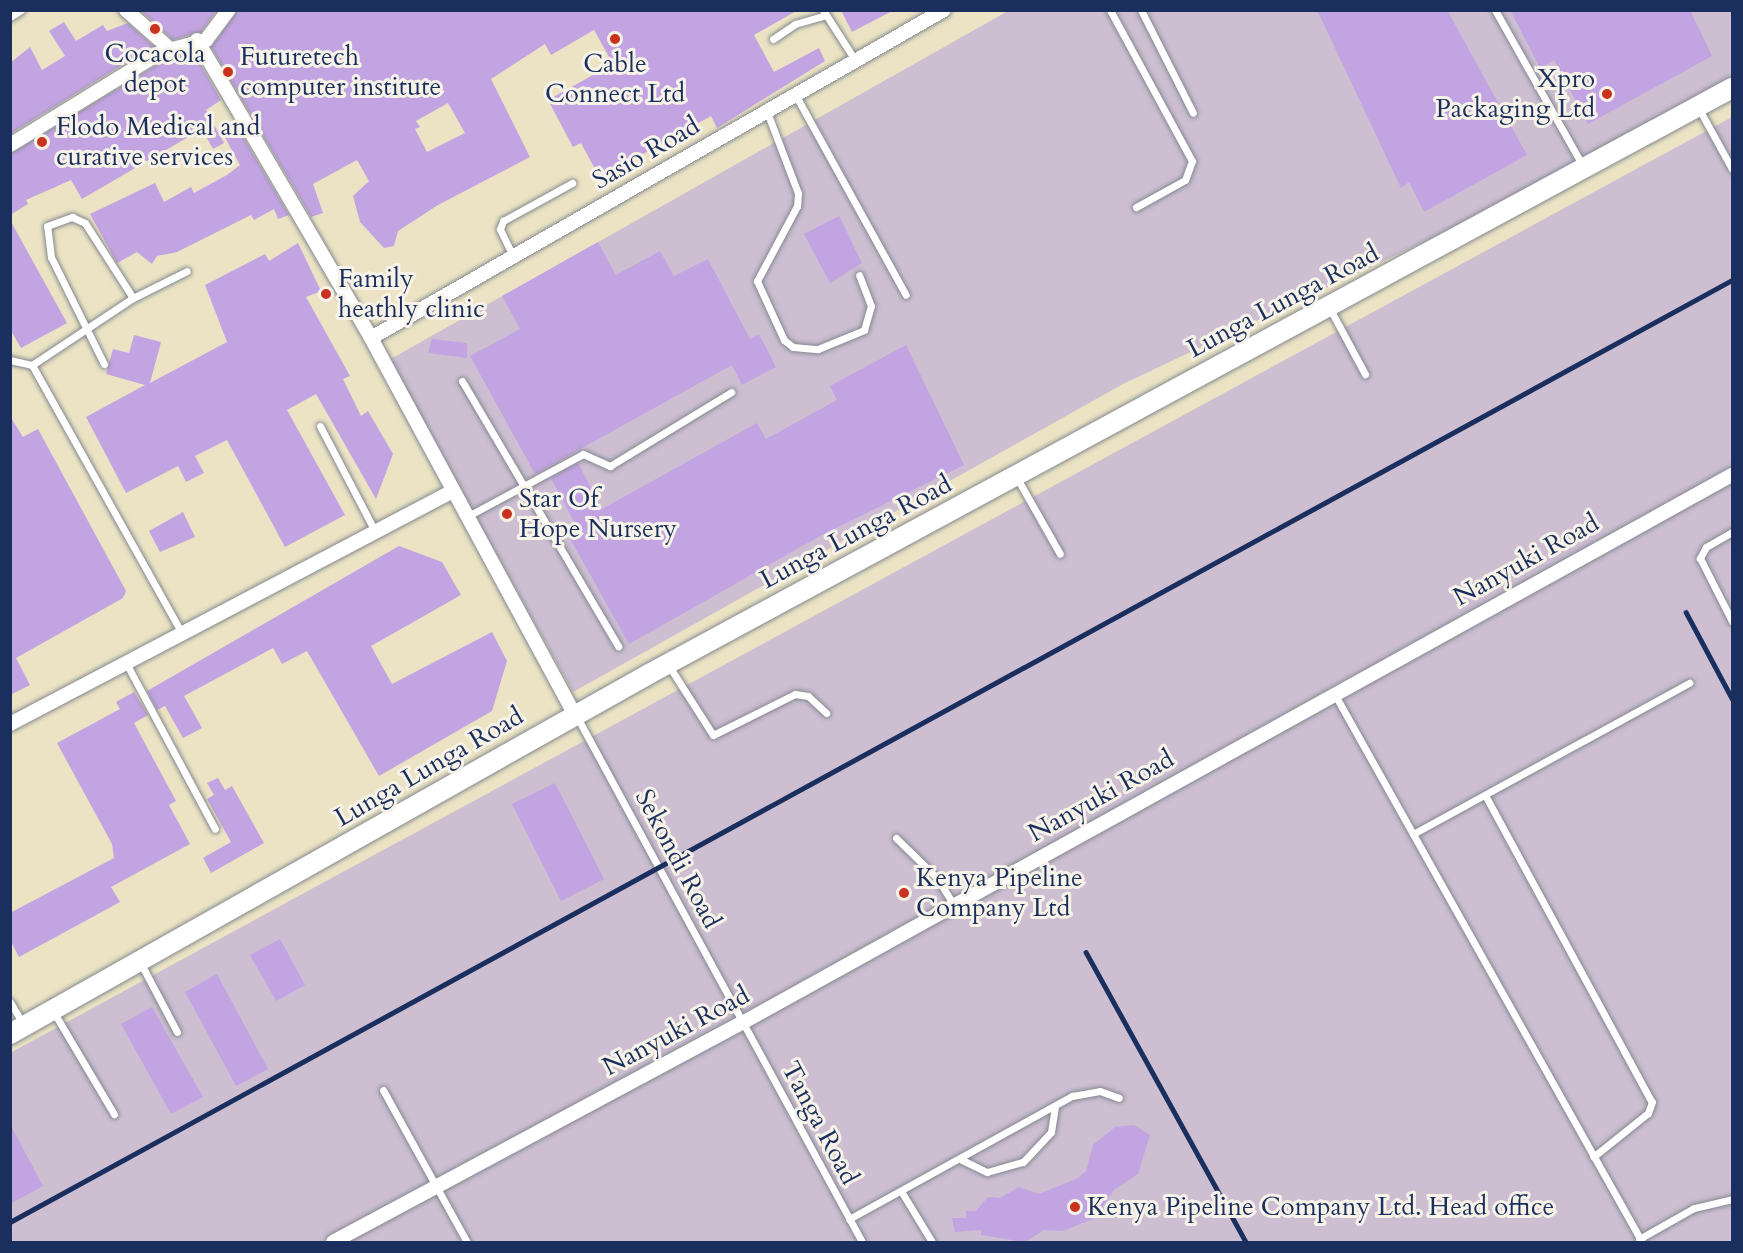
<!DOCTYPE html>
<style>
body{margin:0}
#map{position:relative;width:1743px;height:1253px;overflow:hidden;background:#ebe3c3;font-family:Cardo,serif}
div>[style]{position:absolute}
.industrial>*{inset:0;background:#cdbed2}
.building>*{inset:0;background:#c3a4e2}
.roads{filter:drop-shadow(0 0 2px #838990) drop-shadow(0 0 2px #838990)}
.lane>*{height:7px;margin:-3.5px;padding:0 3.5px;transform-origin:3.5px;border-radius:3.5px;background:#fff}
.street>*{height:14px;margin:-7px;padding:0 7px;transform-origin:7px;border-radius:7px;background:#fff}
.secondary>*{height:20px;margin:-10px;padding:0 10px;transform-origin:10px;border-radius:10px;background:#fff}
.rail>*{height:4.5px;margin:-2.25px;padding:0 2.25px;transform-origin:2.25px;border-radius:2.25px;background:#1b2f5e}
.dots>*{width:16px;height:16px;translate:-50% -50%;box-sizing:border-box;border:3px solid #f7f3e8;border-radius:50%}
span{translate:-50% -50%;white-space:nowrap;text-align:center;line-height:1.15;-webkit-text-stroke:6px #f7f3e8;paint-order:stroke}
.poi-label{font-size:26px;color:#1b2f5e}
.left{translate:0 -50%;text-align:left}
.right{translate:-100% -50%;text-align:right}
.street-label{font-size:26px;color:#1b2f5e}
.frame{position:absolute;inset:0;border:12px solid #1b2f5e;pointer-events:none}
</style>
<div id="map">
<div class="industrial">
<div style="clip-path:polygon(1008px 11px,1732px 11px,1732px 79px,1449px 230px,1123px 384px,573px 692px,389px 360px)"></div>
<div style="clip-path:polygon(1732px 117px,1732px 1242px,11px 1242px,10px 1053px)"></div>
</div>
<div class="building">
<div style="clip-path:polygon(140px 10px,217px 10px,201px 32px,173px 40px)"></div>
<div style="clip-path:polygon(evenodd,238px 10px,798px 10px,754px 35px,774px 72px,819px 48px,825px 61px,717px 128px,711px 116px,600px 178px,581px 143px,573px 147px,548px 100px,613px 64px,594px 30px,551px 55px,545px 44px,491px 79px,530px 157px,438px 205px,398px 231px,394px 246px,384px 248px,360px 222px,353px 196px,369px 181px,357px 160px,313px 184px,323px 213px,311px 217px,211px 47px,238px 10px,448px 103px,465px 133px,427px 152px,415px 129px,420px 127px,416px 121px,448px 103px)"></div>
<div style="clip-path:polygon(841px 10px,894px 10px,852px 32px)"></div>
<div style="clip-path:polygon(1317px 10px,1447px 10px,1527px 155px,1424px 212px,1409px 182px,1401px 188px)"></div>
<div style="clip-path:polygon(1510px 10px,1690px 10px,1712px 56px,1588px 124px,1554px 60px,1540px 68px)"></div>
<div style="clip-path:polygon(64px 22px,76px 41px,103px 25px,107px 31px,128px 23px,153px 46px,10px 134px,10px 63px,30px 47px,42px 70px,65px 56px,49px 31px)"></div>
<div style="clip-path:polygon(194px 53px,221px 100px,206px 110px,224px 143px,213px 149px,202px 129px,82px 199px,71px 180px,26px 200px,28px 204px,10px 215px,10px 154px,165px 60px)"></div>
<div style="clip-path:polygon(236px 125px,289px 215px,278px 219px,274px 209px,254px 220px,251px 215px,177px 252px,157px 256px,152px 264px,137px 252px,117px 263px,90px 214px,155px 183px,164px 202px,191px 187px,194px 193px,227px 175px,240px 165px,222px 132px)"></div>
<div style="clip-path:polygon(839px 216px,862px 263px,830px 283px,804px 234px)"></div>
<div style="clip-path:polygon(10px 220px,67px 323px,21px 348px,10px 329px)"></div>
<div style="clip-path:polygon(598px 242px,616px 275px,660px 251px,674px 276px,708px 259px,750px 339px,759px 334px,776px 367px,742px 385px,732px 365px,535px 474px,470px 356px,520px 329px,502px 296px)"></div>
<div style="clip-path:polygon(298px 243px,321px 291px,306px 297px,350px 376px,343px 379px,361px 416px,368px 411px,393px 454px,376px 499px,316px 394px,287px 410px,345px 515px,285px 547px,227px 440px,195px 456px,204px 473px,186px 482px,178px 466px,126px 493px,86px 417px,145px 385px,106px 374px,113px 349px,129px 353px,134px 335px,161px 342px,150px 383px,227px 342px,205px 285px,265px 254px,269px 261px)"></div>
<div style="clip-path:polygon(432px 339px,467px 343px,467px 358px,428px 353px)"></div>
<div style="clip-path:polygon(906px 345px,964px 465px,820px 536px,629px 644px,565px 530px,575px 524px,551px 478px,578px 463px,602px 509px,757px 423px,766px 439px,837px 400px,830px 386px)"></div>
<div style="clip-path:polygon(10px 416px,23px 437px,38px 429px,126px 591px,123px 598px,16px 658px,30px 685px,10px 695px)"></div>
<div style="clip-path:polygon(183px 512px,195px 537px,160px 552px,149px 531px)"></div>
<div style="clip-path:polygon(399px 546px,442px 562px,461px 595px,371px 646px,392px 684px,492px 632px,507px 661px,492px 711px,379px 776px,307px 651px,282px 664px,273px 648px,184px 696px,202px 728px,183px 738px,165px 706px,157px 710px,147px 691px)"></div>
<div style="clip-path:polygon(134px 692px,148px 715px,134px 723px,176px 801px,169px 805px,190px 844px,111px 887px,120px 902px,19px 957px,10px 940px,10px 913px,114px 858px,112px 844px,57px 743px,120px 709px,116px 702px)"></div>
<div style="clip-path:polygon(218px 778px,225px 790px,232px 786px,264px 843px,211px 873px,203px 858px,231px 842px,207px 799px,214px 795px,207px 783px)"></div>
<div style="clip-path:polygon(555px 783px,604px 879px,561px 901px,512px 804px)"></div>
<div style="clip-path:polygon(280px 939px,305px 985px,276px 1001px,250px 955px)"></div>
<div style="clip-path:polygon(217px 974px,268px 1069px,236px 1086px,185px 992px)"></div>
<div style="clip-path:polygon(152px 1007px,203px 1097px,171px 1114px,121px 1024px)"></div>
<div style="clip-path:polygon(10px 1124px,43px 1186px,10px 1204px)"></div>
<div style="clip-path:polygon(1134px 1125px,1150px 1135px,1138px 1174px,1114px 1190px,1095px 1218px,1063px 1231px,1044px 1230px,1025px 1242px,981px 1235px,981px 1230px,955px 1232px,952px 1218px,966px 1218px,966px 1211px,976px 1211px,988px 1197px,1000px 1198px,1019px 1187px,1039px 1194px,1078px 1178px,1086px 1171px,1093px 1145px,1115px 1127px)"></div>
</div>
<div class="roads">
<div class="lane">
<div style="left:823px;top:10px;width:59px;rotate:57.4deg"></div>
<div style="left:1110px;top:10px;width:172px;rotate:61.5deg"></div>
<div style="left:1192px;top:161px;width:20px;rotate:110deg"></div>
<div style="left:1185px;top:180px;width:56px;rotate:151.1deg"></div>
<div style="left:1141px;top:10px;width:115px;rotate:63.2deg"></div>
<div style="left:1495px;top:10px;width:179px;rotate:60.6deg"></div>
<div style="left:10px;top:17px;width:13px;rotate:-32deg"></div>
<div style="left:773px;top:39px;width:27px;rotate:-34deg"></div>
<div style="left:795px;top:24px;width:32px;rotate:-16deg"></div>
<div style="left:796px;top:96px;width:227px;rotate:61.1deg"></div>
<div style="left:1699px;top:109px;width:68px;rotate:61.2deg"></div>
<div style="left:767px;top:112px;width:87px;rotate:69.1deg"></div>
<div style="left:798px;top:193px;width:13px;rotate:94deg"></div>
<div style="left:797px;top:206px;width:85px;rotate:118.1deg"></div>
<div style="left:757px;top:281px;width:65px;rotate:65.4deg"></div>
<div style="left:784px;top:340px;width:11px;rotate:38deg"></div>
<div style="left:793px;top:347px;width:25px;rotate:5deg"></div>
<div style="left:818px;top:349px;width:50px;rotate:-22.4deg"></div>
<div style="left:864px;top:330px;width:25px;rotate:-74deg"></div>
<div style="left:871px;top:306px;width:33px;rotate:-111deg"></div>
<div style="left:513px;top:256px;width:30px;rotate:-116deg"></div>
<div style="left:500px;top:229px;width:9px;rotate:-69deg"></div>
<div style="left:503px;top:221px;width:79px;rotate:-28.8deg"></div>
<div style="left:1330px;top:309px;width:74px;rotate:61.7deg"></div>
<div style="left:10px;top:360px;width:23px;rotate:13deg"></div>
<div style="left:32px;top:365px;width:306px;rotate:60.8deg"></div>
<div style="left:104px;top:364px;width:119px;rotate:-116.4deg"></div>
<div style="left:51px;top:257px;width:31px;rotate:-97deg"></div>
<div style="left:47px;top:226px;width:27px;rotate:-20deg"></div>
<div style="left:72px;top:217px;width:14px;rotate:25deg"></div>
<div style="left:85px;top:223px;width:89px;rotate:57.4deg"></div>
<div style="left:32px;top:365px;width:121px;rotate:-33.6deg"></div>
<div style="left:133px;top:298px;width:60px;rotate:-26.6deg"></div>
<div style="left:462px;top:381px;width:308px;rotate:59.5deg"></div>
<div style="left:320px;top:426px;width:119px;rotate:62.4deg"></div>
<div style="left:1017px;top:478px;width:87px;rotate:60.5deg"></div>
<div style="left:468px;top:516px;width:131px;rotate:-28.3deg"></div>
<div style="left:583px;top:454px;width:30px;rotate:24deg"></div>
<div style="left:610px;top:466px;width:142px;rotate:-31.4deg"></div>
<div style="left:1732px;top:532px;width:30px;rotate:150deg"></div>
<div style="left:1706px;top:547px;width:13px;rotate:119deg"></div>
<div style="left:1700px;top:558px;width:71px;rotate:63.1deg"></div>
<div style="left:126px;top:663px;width:188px;rotate:61.8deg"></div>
<div style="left:669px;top:666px;width:82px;rotate:57.5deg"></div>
<div style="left:713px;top:735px;width:92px;rotate:-26.6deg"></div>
<div style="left:795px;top:694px;width:13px;rotate:9deg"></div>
<div style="left:808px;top:696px;width:25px;rotate:43deg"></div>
<div style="left:1335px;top:695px;width:627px;rotate:60.7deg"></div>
<div style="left:577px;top:717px;width:597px;rotate:61.5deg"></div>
<div style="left:1485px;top:795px;width:349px;rotate:61.5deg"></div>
<div style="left:1652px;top:1102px;width:12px;rotate:110deg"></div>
<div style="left:1648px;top:1113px;width:70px;rotate:141.3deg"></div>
<div style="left:1413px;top:834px;width:315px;rotate:-28.7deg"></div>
<div style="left:896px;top:838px;width:57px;rotate:44.3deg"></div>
<div style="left:937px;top:878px;width:32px;rotate:58deg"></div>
<div style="left:140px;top:962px;width:79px;rotate:62.1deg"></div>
<div style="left:10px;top:1002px;width:26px;rotate:59deg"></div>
<div style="left:53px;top:1011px;width:120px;rotate:59.4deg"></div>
<div style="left:383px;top:1090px;width:174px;rotate:61.1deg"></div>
<div style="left:960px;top:1159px;width:30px;rotate:26deg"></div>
<div style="left:987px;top:1172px;width:37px;rotate:-16deg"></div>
<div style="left:1023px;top:1162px;width:41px;rotate:-47deg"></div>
<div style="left:1051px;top:1132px;width:26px;rotate:-81deg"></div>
<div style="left:901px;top:1191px;width:60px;rotate:58.7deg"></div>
<div style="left:849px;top:1219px;width:255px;rotate:-28.9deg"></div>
<div style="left:1072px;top:1096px;width:28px;rotate:-10deg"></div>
<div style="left:1100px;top:1091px;width:20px;rotate:20deg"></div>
<div style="left:1639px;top:1239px;width:63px;rotate:-29.4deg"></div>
<div style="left:1694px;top:1208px;width:39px;rotate:-13deg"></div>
</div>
<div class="street">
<div style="left:126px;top:10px;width:60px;rotate:41.6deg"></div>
<div style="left:197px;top:40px;width:345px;rotate:59.7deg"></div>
<div style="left:371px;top:338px;width:429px;rotate:61.6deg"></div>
<div style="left:10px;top:145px;width:177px;rotate:-31.6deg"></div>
<div style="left:161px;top:52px;width:47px;rotate:-14.9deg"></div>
<div style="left:206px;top:40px;width:38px;rotate:-53deg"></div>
<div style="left:371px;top:338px;width:660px;rotate:-29.79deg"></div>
<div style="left:10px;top:724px;width:501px;rotate:-27.74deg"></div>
<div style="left:333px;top:1242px;width:464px;rotate:-28.2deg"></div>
<div style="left:742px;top:1023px;width:1132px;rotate:-28.97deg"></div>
</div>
<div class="secondary">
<div style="left:10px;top:1034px;width:733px;rotate:-29.4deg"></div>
<div style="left:649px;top:674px;width:1231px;rotate:-28.42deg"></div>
</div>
</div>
<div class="rail">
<div style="left:1686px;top:612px;width:98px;rotate:61.9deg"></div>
<div style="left:1086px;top:952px;width:331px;rotate:61.1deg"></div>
<div style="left:10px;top:1222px;width:1963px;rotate:-28.68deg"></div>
</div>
<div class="dots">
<div style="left:155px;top:29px;background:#c8321e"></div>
<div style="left:615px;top:39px;background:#c8321e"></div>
<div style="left:228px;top:72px;background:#c8321e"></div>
<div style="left:1607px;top:94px;background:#c8321e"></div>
<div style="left:42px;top:142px;background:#c8321e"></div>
<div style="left:326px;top:294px;background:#c8321e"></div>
<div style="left:507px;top:514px;background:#c8321e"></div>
<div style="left:904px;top:893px;background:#c8321e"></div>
<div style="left:1075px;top:1207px;background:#c8321e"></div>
</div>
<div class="poi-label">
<span style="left:155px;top:69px">Cocacola<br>depot</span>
<span class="left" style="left:240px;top:72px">Futuretech<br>computer institute</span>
<span style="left:615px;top:79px">Cable<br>Connect Ltd</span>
<span class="right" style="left:1595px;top:94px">Xpro<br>Packaging Ltd</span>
<span class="left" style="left:56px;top:142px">Flodo Medical and<br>curative services</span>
<span class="left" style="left:338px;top:294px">Family<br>heathly clinic</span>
<span class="left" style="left:519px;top:514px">Star Of<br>Hope Nursery</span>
<span class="left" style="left:916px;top:893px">Kenya Pipeline<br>Company Ltd</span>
<span class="left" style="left:1087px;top:1207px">Kenya Pipeline Company Ltd. Head office</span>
</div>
<div class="street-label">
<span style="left:646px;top:153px;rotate:-30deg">Sasio Road</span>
<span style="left:1283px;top:301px;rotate:-28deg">Lunga Lunga Road</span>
<span style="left:856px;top:532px;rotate:-28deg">Lunga Lunga Road</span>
<span style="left:1526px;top:560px;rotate:-29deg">Nanyuki Road</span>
<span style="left:429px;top:767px;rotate:-30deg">Lunga Lunga Road</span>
<span style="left:1101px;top:796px;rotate:-29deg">Nanyuki Road</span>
<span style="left:678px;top:859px;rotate:62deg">Sekondi Road</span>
<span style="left:676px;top:1031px;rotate:-28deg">Nanyuki Road</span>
<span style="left:820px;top:1123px;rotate:62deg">Tanga Road</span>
</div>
<div class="frame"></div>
</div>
